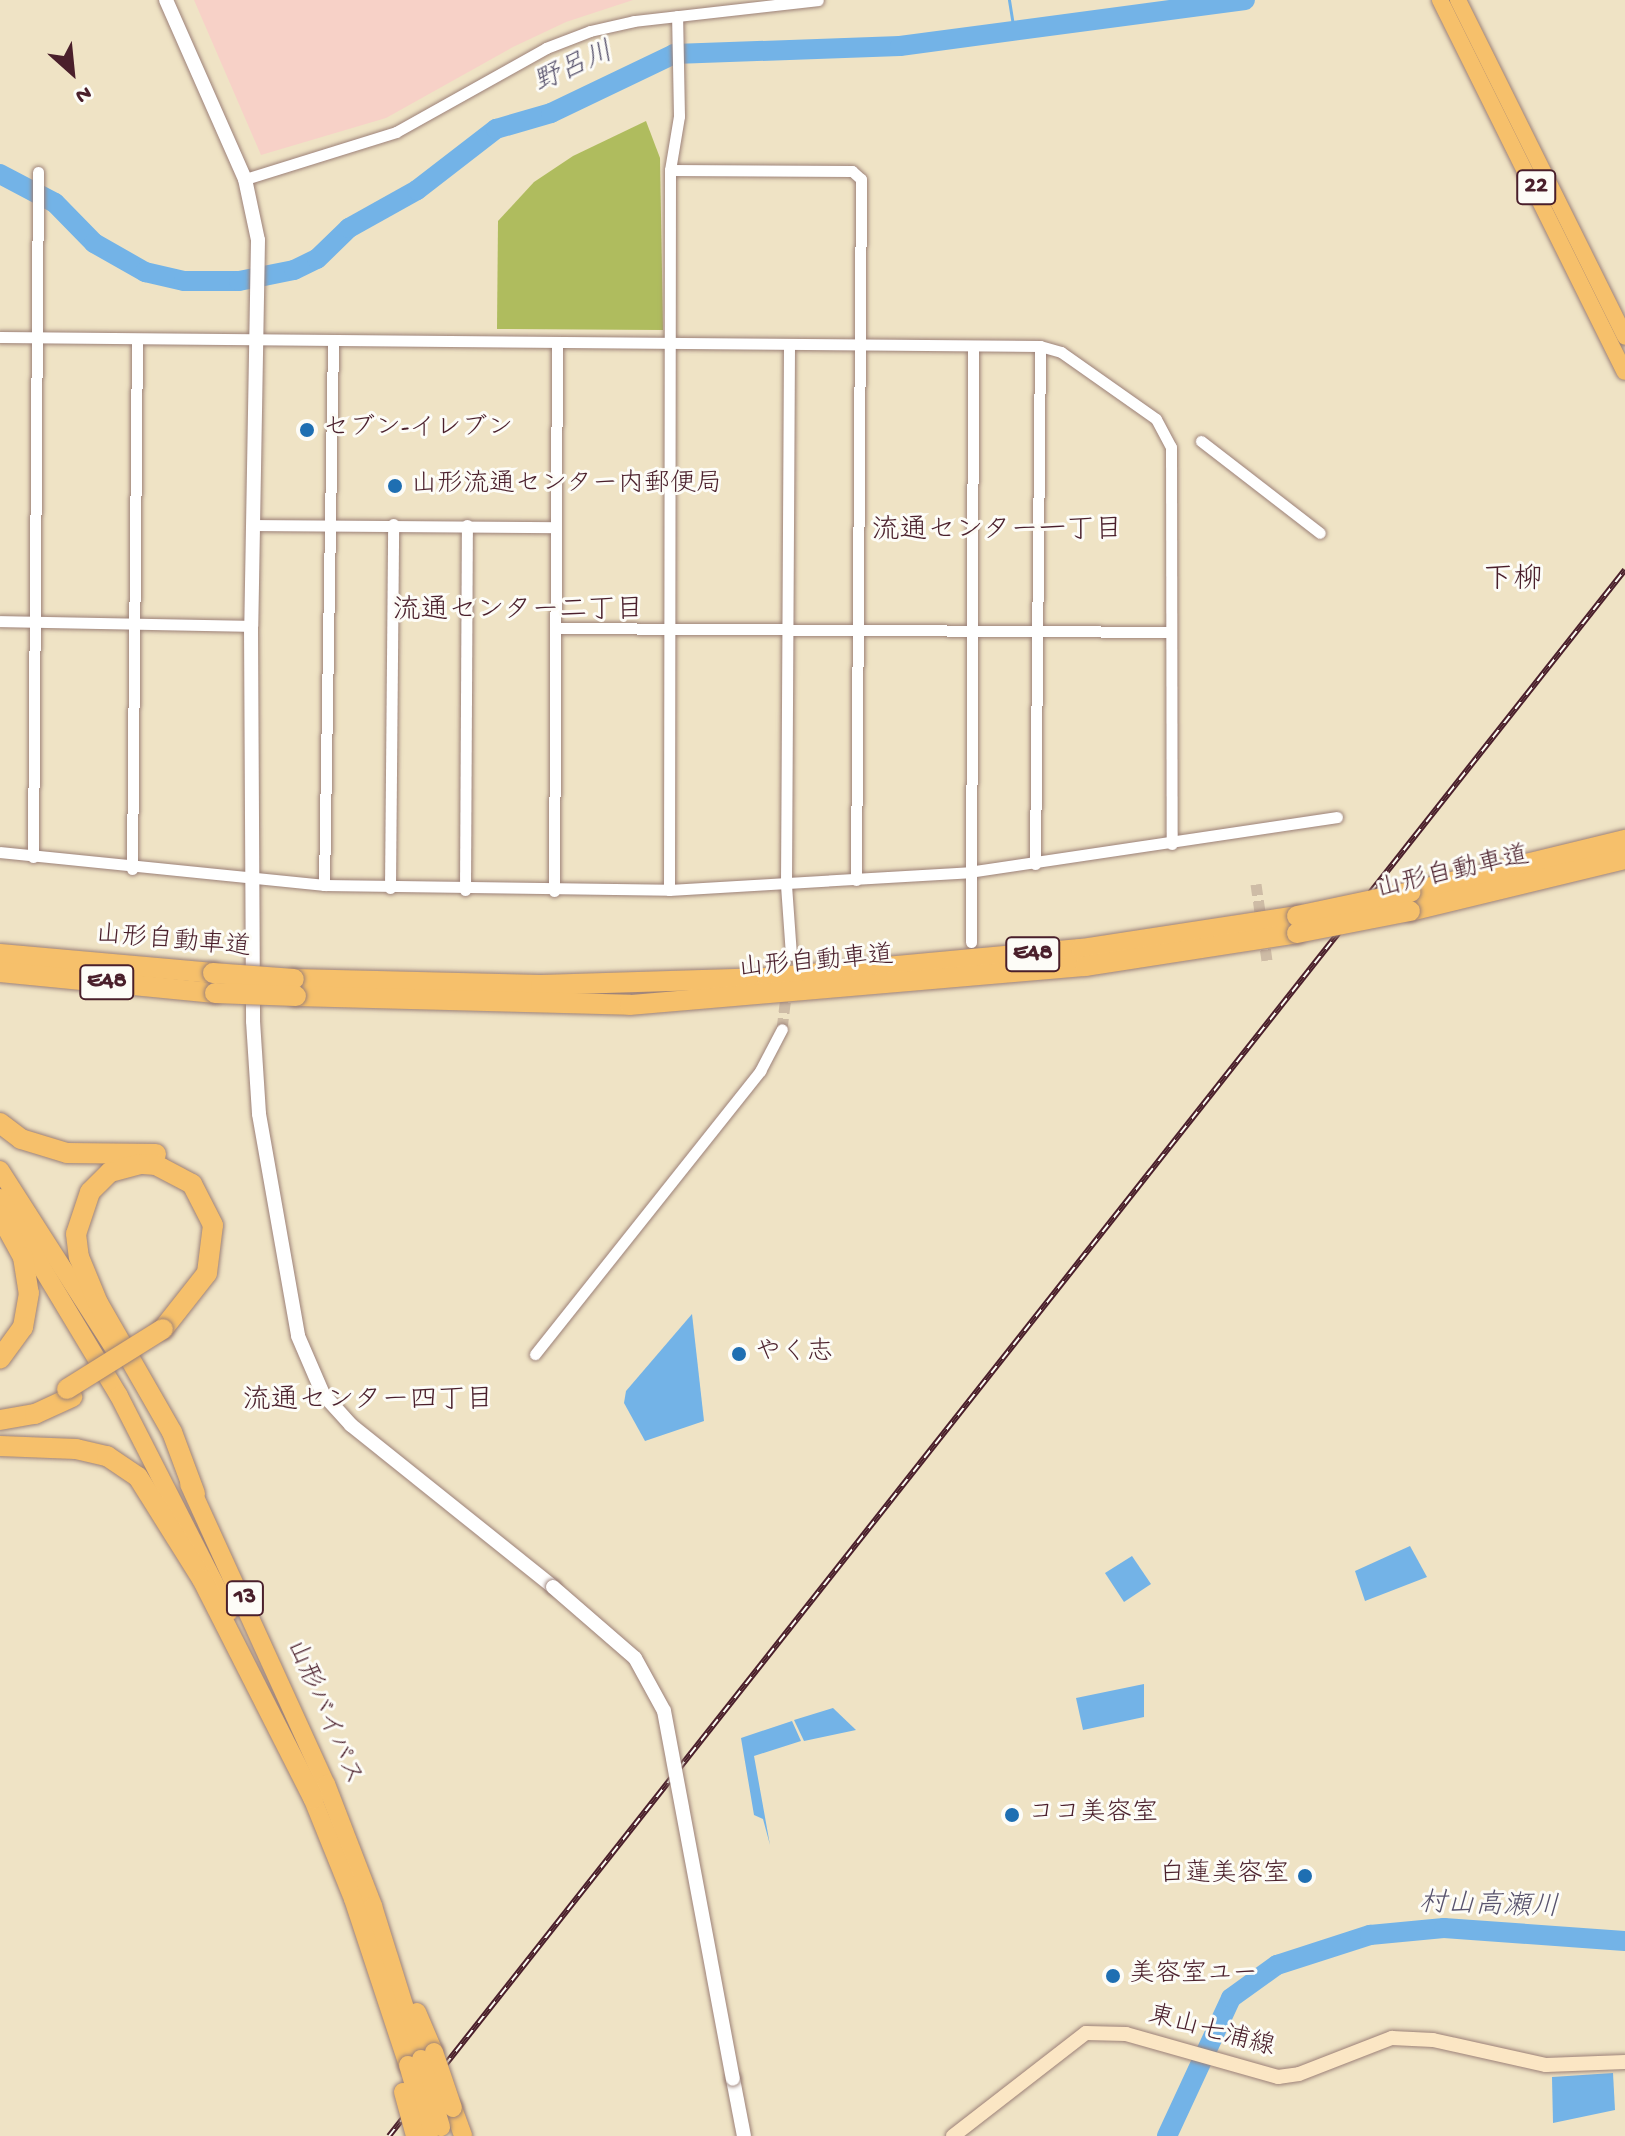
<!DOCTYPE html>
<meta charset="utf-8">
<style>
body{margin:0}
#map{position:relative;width:1625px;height:2136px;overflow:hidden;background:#efe3c5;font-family:"Gochi Hand","Klee One",sans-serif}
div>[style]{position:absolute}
.built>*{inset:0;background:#f7d1c7}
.green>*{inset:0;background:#afbc5e}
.water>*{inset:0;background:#73b3e7}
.stream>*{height:3px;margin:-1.5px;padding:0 1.5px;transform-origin:1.5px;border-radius:1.5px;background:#73b3e7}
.river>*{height:20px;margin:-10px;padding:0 10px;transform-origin:10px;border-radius:10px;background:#73b3e7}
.minor-tunnel>*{height:11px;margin-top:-5.5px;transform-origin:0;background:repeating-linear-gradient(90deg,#cebca6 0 11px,transparent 0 16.5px)}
.roads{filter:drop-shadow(0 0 2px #9c8178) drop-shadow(0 0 2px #9c8178)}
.minor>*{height:11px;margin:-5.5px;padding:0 5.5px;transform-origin:5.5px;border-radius:5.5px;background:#fff}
.tertiary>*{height:14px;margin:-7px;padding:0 7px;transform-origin:7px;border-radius:7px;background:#fff}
.secondary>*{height:14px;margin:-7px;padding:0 7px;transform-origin:7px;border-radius:7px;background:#fbe6c4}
.primary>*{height:16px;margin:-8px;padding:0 8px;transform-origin:8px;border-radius:8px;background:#f6c06b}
.trunk>*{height:18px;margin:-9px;padding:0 9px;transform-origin:9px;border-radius:9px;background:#f6c06b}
.motorway>*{height:20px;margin:-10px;padding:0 10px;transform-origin:10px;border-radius:10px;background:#f6c06b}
.rail>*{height:6px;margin-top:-3px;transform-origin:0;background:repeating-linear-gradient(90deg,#fdfcf7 0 9px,#4a1f2b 0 18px);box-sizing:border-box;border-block:2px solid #4a1f2b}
.bridges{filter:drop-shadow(0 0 2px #9c8178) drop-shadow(0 0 2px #9c8178)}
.tertiary-bridge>*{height:14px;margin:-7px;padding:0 7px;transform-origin:7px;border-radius:7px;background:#fff}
.trunk-bridge>*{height:18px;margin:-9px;padding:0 9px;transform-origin:9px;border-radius:9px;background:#f6c06b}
.motorway-bridge>*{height:20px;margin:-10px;padding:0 10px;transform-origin:10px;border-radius:10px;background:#f6c06b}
.dots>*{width:22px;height:22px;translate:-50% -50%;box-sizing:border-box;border:4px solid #fdfcf7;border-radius:50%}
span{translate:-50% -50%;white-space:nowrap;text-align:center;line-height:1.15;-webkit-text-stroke:6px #fdfcf7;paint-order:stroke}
.shield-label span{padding:2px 6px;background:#fdfcf7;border:2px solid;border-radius:6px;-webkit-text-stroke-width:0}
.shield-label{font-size:24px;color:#4a1f2b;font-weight:700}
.poi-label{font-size:26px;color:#4a1f2b}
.left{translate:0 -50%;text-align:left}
.right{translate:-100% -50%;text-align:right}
.street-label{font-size:26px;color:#4a1f2b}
.water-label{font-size:28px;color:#58536d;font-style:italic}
.neighbourhood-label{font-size:28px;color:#4a1f2b}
.quarter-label{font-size:30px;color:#4a1f2b}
.north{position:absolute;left:32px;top:32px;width:80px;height:80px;-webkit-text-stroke:6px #fdfcf7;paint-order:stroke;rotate:153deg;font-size:22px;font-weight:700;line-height:32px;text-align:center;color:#4a1f2b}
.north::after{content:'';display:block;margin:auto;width:28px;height:36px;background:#4a1f2b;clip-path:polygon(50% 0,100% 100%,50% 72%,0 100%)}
</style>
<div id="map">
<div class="built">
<div style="clip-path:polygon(194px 0,633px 0,566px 22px,513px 47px,386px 118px,261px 155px)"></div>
</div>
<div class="green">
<div style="clip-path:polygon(646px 121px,660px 158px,663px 330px,497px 329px,498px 221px,534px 182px,573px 156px)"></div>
</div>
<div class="water">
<div style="clip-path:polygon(692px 1314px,704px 1421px,645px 1441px,624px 1403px,626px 1391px)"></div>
<div style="clip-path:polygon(1410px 1546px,1427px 1577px,1365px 1601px,1355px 1571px)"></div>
<div style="clip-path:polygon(1132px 1556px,1151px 1584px,1124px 1602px,1105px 1573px)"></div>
<div style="clip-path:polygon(1144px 1684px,1144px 1717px,1083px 1730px,1076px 1698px)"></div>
<div style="clip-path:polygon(833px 1708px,856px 1730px,804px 1741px,794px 1720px)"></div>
<div style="clip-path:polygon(792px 1721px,801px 1741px,754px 1756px,770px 1845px,763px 1819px,754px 1815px,741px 1738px)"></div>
<div style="clip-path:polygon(1613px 2073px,1615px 2110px,1553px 2123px,1552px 2077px)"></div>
</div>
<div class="stream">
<div style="left:1009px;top:0;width:32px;rotate:81deg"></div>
</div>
<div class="river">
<div style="left:0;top:174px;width:62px;rotate:27.8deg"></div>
<div style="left:55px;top:203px;width:56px;rotate:45.7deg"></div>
<div style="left:94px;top:243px;width:59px;rotate:29.6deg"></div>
<div style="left:145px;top:272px;width:40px;rotate:13deg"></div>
<div style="left:184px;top:281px;width:55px"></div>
<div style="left:239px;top:281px;width:56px;rotate:-11.3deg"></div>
<div style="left:294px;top:270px;width:25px;rotate:-26deg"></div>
<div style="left:317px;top:259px;width:45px;rotate:-44.1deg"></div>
<div style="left:349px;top:228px;width:78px;rotate:-29.2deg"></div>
<div style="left:417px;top:190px;width:100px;rotate:-37.7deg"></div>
<div style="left:496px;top:129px;width:57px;rotate:-16.2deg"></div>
<div style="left:551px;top:113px;width:136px;rotate:-25.6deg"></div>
<div style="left:674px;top:54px;width:226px;rotate:-2deg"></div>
<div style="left:900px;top:46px;width:348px;rotate:-7.6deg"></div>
<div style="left:1167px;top:2136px;width:152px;rotate:-65.1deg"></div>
<div style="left:1231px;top:1998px;width:57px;rotate:-35.7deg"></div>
<div style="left:1277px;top:1965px;width:98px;rotate:-17.9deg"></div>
<div style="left:1370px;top:1935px;width:74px;rotate:-5.4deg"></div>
<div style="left:1444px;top:1928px;width:181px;rotate:4.1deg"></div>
</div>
<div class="minor-tunnel">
<div style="left:1256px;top:884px;width:77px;rotate:81.8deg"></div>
<div style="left:782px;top:1029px;width:75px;rotate:-83.1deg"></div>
</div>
<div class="roads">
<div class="minor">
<div style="left:670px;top:170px;width:182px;rotate:0.3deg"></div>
<div style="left:852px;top:171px;width:12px;rotate:42deg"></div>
<div style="left:861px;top:179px;width:701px;rotate:90.41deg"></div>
<div style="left:245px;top:179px;width:158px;rotate:-17.3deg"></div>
<div style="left:396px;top:132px;width:172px;rotate:-29.2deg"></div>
<div style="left:546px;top:48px;width:47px;rotate:-21.1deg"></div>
<div style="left:590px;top:31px;width:45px;rotate:-12.8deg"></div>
<div style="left:634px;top:21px;width:185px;rotate:-6.5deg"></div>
<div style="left:0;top:337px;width:1040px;rotate:0.5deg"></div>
<div style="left:1040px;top:346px;width:22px;rotate:16deg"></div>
<div style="left:1061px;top:352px;width:116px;rotate:35.2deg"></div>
<div style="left:1156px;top:419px;width:32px;rotate:62deg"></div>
<div style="left:1171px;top:447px;width:397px;rotate:89.9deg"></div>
<div style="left:789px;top:347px;width:538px;rotate:90.32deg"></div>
<div style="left:786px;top:885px;width:70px;rotate:85.9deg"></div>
<div style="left:1201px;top:441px;width:150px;rotate:37.7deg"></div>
<div style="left:254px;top:525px;width:302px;rotate:0.4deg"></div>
<div style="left:0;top:621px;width:251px;rotate:1.1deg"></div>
<div style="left:557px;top:628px;width:613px;rotate:0.37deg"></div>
<div style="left:0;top:852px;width:326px;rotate:5.8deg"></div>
<div style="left:324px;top:885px;width:345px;rotate:0.8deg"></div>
<div style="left:669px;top:890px;width:301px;rotate:-3.4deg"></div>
<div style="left:969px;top:872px;width:372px;rotate:-8.5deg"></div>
<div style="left:33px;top:857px;width:685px;rotate:-89.58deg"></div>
<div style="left:1035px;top:864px;width:518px;rotate:-89.45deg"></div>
<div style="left:132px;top:869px;width:530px;rotate:-89.46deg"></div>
<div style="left:324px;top:885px;width:543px;rotate:-89.05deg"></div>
<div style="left:390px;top:888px;width:364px;rotate:-89.5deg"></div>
<div style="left:465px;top:890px;width:365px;rotate:-89.7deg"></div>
<div style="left:669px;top:890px;width:720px;rotate:-89.92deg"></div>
<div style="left:670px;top:170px;width:55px;rotate:-80.5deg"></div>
<div style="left:679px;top:116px;width:100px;rotate:-91.1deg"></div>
<div style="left:554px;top:891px;width:547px;rotate:-89.69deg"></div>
<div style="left:971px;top:942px;width:596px;rotate:-89.81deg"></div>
<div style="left:535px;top:1354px;width:362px;rotate:-51.5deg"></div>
<div style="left:760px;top:1071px;width:47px;rotate:-62.4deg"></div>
</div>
<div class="tertiary">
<div style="left:166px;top:0;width:196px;rotate:66.2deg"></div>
<div style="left:245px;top:179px;width:62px;rotate:78deg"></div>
<div style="left:258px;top:240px;width:386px;rotate:91deg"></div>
<div style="left:251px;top:626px;width:395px;rotate:89.7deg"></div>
<div style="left:253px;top:1021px;width:93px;rotate:86.3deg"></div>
<div style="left:259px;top:1114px;width:225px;rotate:80deg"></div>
<div style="left:298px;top:1336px;width:63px;rotate:66.7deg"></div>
<div style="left:323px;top:1394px;width:42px;rotate:47.9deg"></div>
<div style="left:351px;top:1425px;width:259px;rotate:38.7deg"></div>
<div style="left:733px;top:2079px;width:58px;rotate:79.1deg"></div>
</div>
<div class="secondary">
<div style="left:953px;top:2136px;width:168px;rotate:-37.8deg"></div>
<div style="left:1086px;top:2033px;width:40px;rotate:1.4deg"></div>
<div style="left:1126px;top:2034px;width:158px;rotate:15.8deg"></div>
<div style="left:1278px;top:2077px;width:21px;rotate:-8deg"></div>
<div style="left:1299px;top:2074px;width:100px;rotate:-21.2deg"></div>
<div style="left:1392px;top:2038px;width:41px;rotate:2.8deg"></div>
<div style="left:1433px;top:2040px;width:116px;rotate:12.5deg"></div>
<div style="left:1546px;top:2065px;width:79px;rotate:-2.2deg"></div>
</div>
<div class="primary">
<div style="left:1440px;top:0;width:415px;rotate:63.6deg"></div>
<div style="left:1458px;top:0;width:376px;rotate:63.6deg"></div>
</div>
<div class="trunk">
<div style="left:0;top:1170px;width:217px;rotate:57.4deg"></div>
<div style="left:0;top:1198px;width:231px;rotate:59deg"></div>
<div style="left:119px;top:1396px;width:242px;rotate:63deg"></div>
<div style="left:189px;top:1484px;width:330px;rotate:65.5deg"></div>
<div style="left:326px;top:1784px;width:131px;rotate:68.9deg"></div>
<div style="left:373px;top:1906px;width:160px;rotate:72.6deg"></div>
<div style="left:307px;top:1785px;width:123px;rotate:68deg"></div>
<div style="left:353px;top:1899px;width:175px;rotate:71.7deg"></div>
<div style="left:417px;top:2012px;width:43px;rotate:67deg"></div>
<div style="left:453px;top:2108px;width:30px;rotate:70deg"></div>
</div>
<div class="motorway">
<div style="left:1411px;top:892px;width:220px;rotate:-13.7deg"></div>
<div style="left:1410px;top:911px;width:221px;rotate:-13.6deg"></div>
<div style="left:0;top:954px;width:214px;rotate:5.1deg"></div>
<div style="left:0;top:972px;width:216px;rotate:5.6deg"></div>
<div style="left:294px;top:979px;width:247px;rotate:1.4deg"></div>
<div style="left:541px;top:985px;width:226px;rotate:-1.8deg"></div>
<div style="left:767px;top:978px;width:315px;rotate:-5.3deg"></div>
<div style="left:1081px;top:949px;width:219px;rotate:-8.7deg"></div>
<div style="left:296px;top:996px;width:334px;rotate:1.5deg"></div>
<div style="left:630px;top:1005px;width:457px;rotate:-4.9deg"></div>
<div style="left:1085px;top:966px;width:215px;rotate:-8.8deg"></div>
<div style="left:0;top:1123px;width:26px;rotate:37deg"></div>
<div style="left:21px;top:1139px;width:48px;rotate:16.9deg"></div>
<div style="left:67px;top:1153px;width:89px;rotate:0.6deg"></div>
<div style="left:0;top:1215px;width:48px;rotate:61.3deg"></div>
<div style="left:23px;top:1257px;width:36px;rotate:81deg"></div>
<div style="left:29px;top:1293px;width:35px;rotate:100deg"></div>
<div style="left:23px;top:1327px;width:39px;rotate:126deg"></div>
<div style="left:163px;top:1329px;width:71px;rotate:-51.8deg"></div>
<div style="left:207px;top:1273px;width:48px;rotate:-82.9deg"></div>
<div style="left:213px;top:1225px;width:46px;rotate:-117.1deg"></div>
<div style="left:192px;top:1184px;width:41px;rotate:-152.2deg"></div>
<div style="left:156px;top:1165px;width:16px;rotate:-176deg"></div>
<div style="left:140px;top:1164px;width:31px;rotate:165deg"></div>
<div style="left:110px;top:1172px;width:28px;rotate:135deg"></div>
<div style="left:90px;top:1192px;width:44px;rotate:108.4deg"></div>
<div style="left:76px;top:1234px;width:23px;rotate:83deg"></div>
<div style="left:79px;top:1257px;width:50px;rotate:67.6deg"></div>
<div style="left:98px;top:1303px;width:149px;rotate:60.2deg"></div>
<div style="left:172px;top:1432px;width:66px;rotate:69.6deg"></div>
<div style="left:0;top:1420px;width:36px;rotate:-10deg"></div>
<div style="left:35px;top:1414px;width:41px;rotate:-24.7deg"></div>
<div style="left:0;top:1446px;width:76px;rotate:2.3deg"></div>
<div style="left:76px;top:1449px;width:32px;rotate:13deg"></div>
<div style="left:107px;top:1456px;width:37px;rotate:34deg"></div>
<div style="left:138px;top:1477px;width:120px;rotate:57.9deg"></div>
<div style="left:202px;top:1579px;width:246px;rotate:63.1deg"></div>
</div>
</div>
<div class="rail">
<div style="left:389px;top:2136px;width:1995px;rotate:-51.72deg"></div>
</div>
<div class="bridges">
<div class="tertiary-bridge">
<div style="left:553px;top:1587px;width:108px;rotate:40.9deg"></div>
<div style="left:635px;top:1658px;width:60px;rotate:61.3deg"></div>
<div style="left:664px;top:1711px;width:374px;rotate:79.4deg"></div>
</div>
<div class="trunk-bridge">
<div style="left:434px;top:2052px;width:59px;rotate:71.3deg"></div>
<div style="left:421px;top:2059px;width:71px;rotate:73.6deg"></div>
<div style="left:408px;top:2065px;width:74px;rotate:73.5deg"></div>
<div style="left:403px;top:2092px;width:46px;rotate:74.7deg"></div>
</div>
<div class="motorway-bridge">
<div style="left:1297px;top:916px;width:116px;rotate:-11.9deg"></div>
<div style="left:1297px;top:933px;width:115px;rotate:-11deg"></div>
<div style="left:213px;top:973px;width:81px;rotate:4.2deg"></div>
<div style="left:215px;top:993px;width:81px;rotate:2.1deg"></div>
<div style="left:67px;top:1389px;width:113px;rotate:-32deg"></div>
</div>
</div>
<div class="dots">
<div style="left:307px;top:430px;background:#1f6fb2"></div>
<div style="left:395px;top:486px;background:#1f6fb2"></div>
<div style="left:739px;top:1354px;background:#1f6fb2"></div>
<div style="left:1012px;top:1815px;background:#1f6fb2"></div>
<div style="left:1305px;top:1876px;background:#1f6fb2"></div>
<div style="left:1113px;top:1976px;background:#1f6fb2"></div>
</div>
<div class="shield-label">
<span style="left:1536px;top:187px">22</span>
<span style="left:1033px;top:954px">E48</span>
<span style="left:107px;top:982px">E48</span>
<span style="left:245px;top:1598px">13</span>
</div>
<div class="poi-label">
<span class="left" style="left:323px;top:430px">セブン-イレブン</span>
<span class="left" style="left:411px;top:486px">山形流通センター内郵便局</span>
<span class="left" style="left:755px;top:1354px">やく志</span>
<span class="left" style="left:1028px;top:1815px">ココ美容室</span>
<span class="right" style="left:1289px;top:1876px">白蓮美容室</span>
<span class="left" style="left:1129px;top:1976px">美容室ユー</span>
</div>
<div class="street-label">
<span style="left:1453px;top:874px;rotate:-13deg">山形自動車道</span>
<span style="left:173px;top:943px;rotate:5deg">山形自動車道</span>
<span style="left:816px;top:964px;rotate:-5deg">山形自動車道</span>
<span style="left:323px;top:1713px;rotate:67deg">山形バイパス</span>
<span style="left:1211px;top:2033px;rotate:15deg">東山七浦線</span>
</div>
<div class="water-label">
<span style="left:574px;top:69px;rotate:-24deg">野呂川</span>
<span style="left:1489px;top:1907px;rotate:2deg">村山高瀬川</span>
</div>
<div class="neighbourhood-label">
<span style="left:997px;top:532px">流通センター一丁目</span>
<span style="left:518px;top:612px">流通センター二丁目</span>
<span style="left:368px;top:1402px">流通センター四丁目</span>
</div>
<div class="quarter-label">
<span style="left:1513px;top:582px">下柳</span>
</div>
<div class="north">N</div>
</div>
